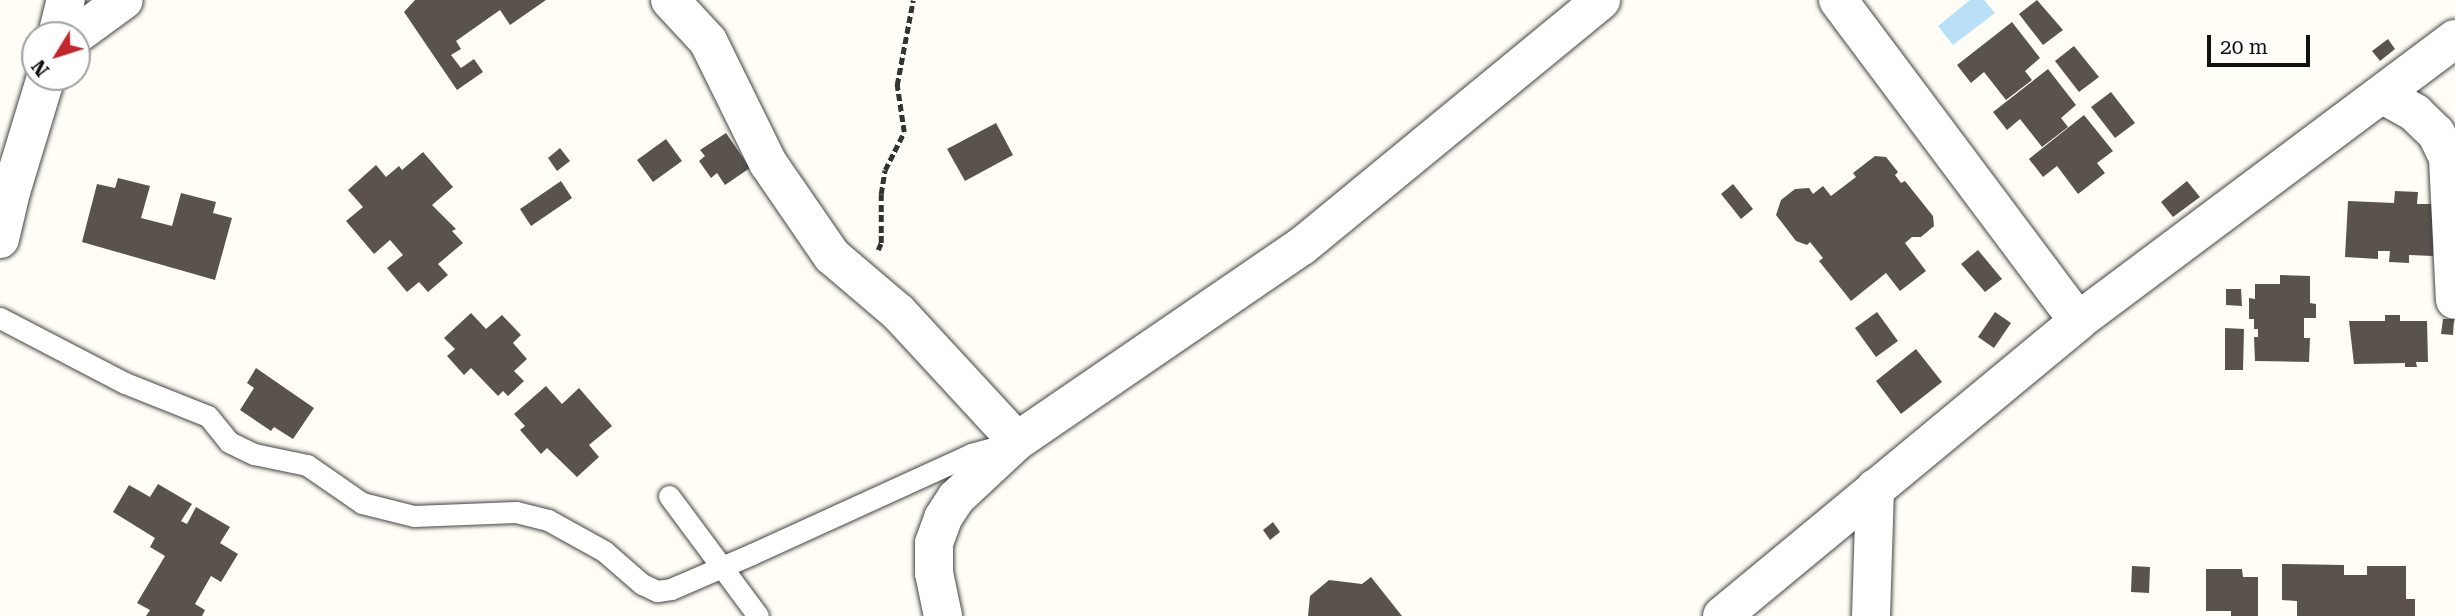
<!DOCTYPE html>
<style>
body{margin:0}
#map{position:relative;width:2455px;height:616px;overflow:hidden;background:#fffdf5;font-family:"Roboto Serif",serif}
div>[style]{position:absolute}
.water>*{inset:0;background:#b9e0f7}
.building>*{inset:0;background:#5a524d}
.path>*{height:4.5px;margin-top:-2.25px;transform-origin:0;background:repeating-linear-gradient(90deg,#333 0 7px,transparent 0 10.5px)}
.roads{filter:drop-shadow(0 0 2px #444) drop-shadow(0 0 2px #444)}
.service>*{height:21px;margin:-10.5px;padding:0 10.5px;transform-origin:10.5px;border-radius:10.5px;background:#fff}
.minor>*{height:38px;margin:-19px;padding:0 19px;transform-origin:19px;border-radius:19px;background:#fff}
span{translate:-50% -50%;white-space:nowrap;text-align:center;line-height:1.15;-webkit-text-stroke:7px #fff;paint-order:stroke}
.north{position:absolute;left:21px;top:21px;width:70px;height:70px;box-sizing:border-box;background:#fff;border:2px solid #a0a0a0;border-radius:50%;rotate:232deg;font-size:19px;font-weight:700;line-height:28px;text-align:center;color:#111}
.north::after{content:'';display:block;margin:auto;width:24px;height:32px;background:#c4262e;clip-path:polygon(50% 0,100% 100%,50% 72%,0 100%)}
.scale{position:absolute;left:2207px;top:35px;width:103px;height:32px;box-sizing:border-box;border:4px solid #111;border-top:0;padding-left:9px;font-size:21px;line-height:24px;white-space:nowrap;color:#111;-webkit-text-stroke:5px #fff;paint-order:stroke}
</style>
<div id="map">
<div class="water">
<div style="clip-path:polygon(1970px 0,1984px 0,1995px 13px,1953px 45px,1938px 26px)"></div>
</div>
<div class="building">
<div style="clip-path:polygon(415px 0,546px 0,510px 25px,500px 10px,456px 41px,461px 49px,451px 55px,461px 68px,474px 59px,483px 72px,457px 90px,404px 12px)"></div>
<div style="clip-path:polygon(2037px 0,2063px 30px,2043px 45px,2019px 14px)"></div>
<div style="clip-path:polygon(2012px 22px,2040px 58px,2025px 71px,2032px 80px,2006px 100px,1984px 72px,1971px 83px,1957px 65px)"></div>
<div style="clip-path:polygon(2388px 39px,2395px 49px,2380px 61px,2372px 51px)"></div>
<div style="clip-path:polygon(2074px 46px,2099px 77px,2079px 92px,2055px 61px)"></div>
<div style="clip-path:polygon(2048px 69px,2076px 105px,2061px 118px,2068px 127px,2042px 147px,2020px 119px,2007px 130px,1993px 112px)"></div>
<div style="clip-path:polygon(2111px 92px,2135px 123px,2115px 138px,2091px 107px)"></div>
<div style="clip-path:polygon(2084px 115px,2113px 151px,2097px 163px,2105px 173px,2078px 194px,2057px 166px,2043px 177px,2029px 159px)"></div>
<div style="clip-path:polygon(996px 123px,1013px 155px,965px 181px,947px 149px)"></div>
<div style="clip-path:polygon(726px 133px,750px 168px,725px 185px,717px 173px,711px 178px,699px 161px,705px 156px,700px 150px)"></div>
<div style="clip-path:polygon(666px 139px,682px 161px,653px 182px,637px 160px)"></div>
<div style="clip-path:polygon(560px 148px,570px 161px,557px 171px,548px 158px)"></div>
<div style="clip-path:polygon(423px 152px,453px 187px,432px 205px,456px 229px,452px 231px,463px 243px,438px 264px,448px 275px,428px 292px,419px 282px,407px 292px,387px 268px,403px 255px,390px 240px,374px 254px,346px 221px,363px 207px,348px 190px,376px 165px,386px 177px,399px 166px,402px 170px)"></div>
<div style="clip-path:polygon(1875px 156px,1886px 157px,1898px 172px,1895px 175px,1901px 183px,1905px 181px,1933px 216px,1934px 226px,1921px 237px,1912px 237px,1905px 243px,1926px 271px,1900px 291px,1886px 273px,1851px 301px,1819px 261px,1823px 258px,1810px 242px,1807px 245px,1796px 241px,1776px 215px,1781px 200px,1795px 189px,1809px 188px,1813px 194px,1823px 186px,1831px 196px,1856px 177px,1853px 173px)"></div>
<div style="clip-path:polygon(118px 178px,150px 186px,141px 218px,172px 226px,181px 193px,216px 202px,213px 213px,232px 218px,215px 280px,82px 242px,97px 184px,115px 188px)"></div>
<div style="clip-path:polygon(561px 181px,572px 198px,531px 226px,520px 209px)"></div>
<div style="clip-path:polygon(2187px 181px,2200px 197px,2173px 217px,2161px 202px)"></div>
<div style="clip-path:polygon(1733px 184px,1753px 209px,1741px 219px,1721px 194px)"></div>
<div style="clip-path:polygon(2395px 191px,2418px 192px,2417px 204px,2435px 204px,2433px 256px,2409px 255px,2409px 263px,2389px 262px,2390px 251px,2378px 251px,2378px 259px,2345px 257px,2348px 201px,2394px 203px)"></div>
<div style="clip-path:polygon(1978px 250px,2002px 279px,1985px 292px,1961px 264px)"></div>
<div style="clip-path:polygon(2280px 275px,2310px 276px,2310px 303px,2316px 304px,2316px 318px,2304px 318px,2304px 338px,2310px 338px,2309px 362px,2255px 361px,2254px 337px,2258px 337px,2258px 329px,2254px 329px,2254px 319px,2249px 319px,2249px 298px,2255px 299px,2255px 284px,2280px 284px)"></div>
<div style="clip-path:polygon(2226px 289px,2241px 289px,2242px 306px,2226px 305px)"></div>
<div style="clip-path:polygon(1877px 312px,1898px 341px,1876px 357px,1855px 328px)"></div>
<div style="clip-path:polygon(1995px 312px,2011px 323px,1994px 348px,1978px 337px)"></div>
<div style="clip-path:polygon(471px 313px,486px 329px,502px 315px,521px 335px,513px 343px,527px 359px,514px 371px,524px 381px,508px 396px,503px 391px,498px 396px,471px 368px,464px 375px,447px 356px,455px 349px,444px 338px)"></div>
<div style="clip-path:polygon(2385px 315px,2400px 315px,2400px 321px,2427px 321px,2428px 362px,2416px 362px,2417px 367px,2405px 367px,2405px 363px,2354px 364px,2349px 321px,2385px 321px)"></div>
<div style="clip-path:polygon(2443px 319px,2454px 319px,2453px 335px,2441px 334px)"></div>
<div style="clip-path:polygon(2225px 328px,2244px 329px,2243px 370px,2225px 370px)"></div>
<div style="clip-path:polygon(1916px 349px,1942px 382px,1901px 414px,1876px 381px)"></div>
<div style="clip-path:polygon(256px 368px,314px 408px,293px 439px,274px 427px,271px 431px,240px 410px,254px 388px,247px 383px)"></div>
<div style="clip-path:polygon(546px 386px,562px 404px,579px 388px,612px 426px,589px 445px,599px 457px,577px 477px,547px 448px,541px 454px,520px 430px,525px 426px,514px 414px)"></div>
<div style="clip-path:polygon(158px 484px,192px 504px,181px 521px,187px 524px,196px 507px,230px 527px,220px 543px,238px 554px,221px 582px,211px 576px,195px 604px,205px 610px,202px 616px,146px 616px,150px 610px,137px 603px,165px 556px,150px 547px,155px 538px,113px 512px,129px 485px,150px 497px)"></div>
<div style="clip-path:polygon(1273px 522px,1280px 532px,1270px 540px,1263px 530px)"></div>
<div style="clip-path:polygon(2282px 564px,2344px 565px,2344px 575px,2367px 575px,2367px 566px,2406px 566px,2406px 599px,2415px 599px,2415px 616px,2297px 616px,2297px 601px,2282px 600px)"></div>
<div style="clip-path:polygon(2132px 566px,2150px 567px,2149px 593px,2131px 592px)"></div>
<div style="clip-path:polygon(2206px 569px,2242px 569px,2243px 577px,2258px 577px,2258px 616px,2231px 616px,2231px 611px,2206px 611px)"></div>
<div style="clip-path:polygon(1371px 577px,1402px 616px,1308px 616px,1310px 596px,1329px 580px,1362px 584px)"></div>
</div>
<div class="path">
<div style="left:878px;top:250px;width:8px;rotate:-67deg"></div>
<div style="left:881px;top:243px;width:49px;rotate:-90deg"></div>
<div style="left:881px;top:194px;width:24px;rotate:-81deg"></div>
<div style="left:885px;top:170px;width:42px;rotate:-63.4deg"></div>
<div style="left:904px;top:132px;width:48px;rotate:-98.5deg"></div>
<div style="left:897px;top:85px;width:86px;rotate:-79.3deg"></div>
</div>
<div class="roads">
<div class="service">
<div style="left:0;top:318px;width:141px;rotate:27.5deg"></div>
<div style="left:125px;top:383px;width:89px;rotate:21.7deg"></div>
<div style="left:208px;top:416px;width:33px;rotate:51deg"></div>
<div style="left:229px;top:442px;width:28px;rotate:26deg"></div>
<div style="left:254px;top:454px;width:54px;rotate:11.7deg"></div>
<div style="left:307px;top:465px;width:67px;rotate:34.6deg"></div>
<div style="left:362px;top:503px;width:54px;rotate:14deg"></div>
<div style="left:414px;top:516px;width:102px;rotate:-2.2deg"></div>
<div style="left:516px;top:512px;width:33px;rotate:14deg"></div>
<div style="left:548px;top:520px;width:64px;rotate:29deg"></div>
<div style="left:604px;top:551px;width:50px;rotate:41deg"></div>
<div style="left:642px;top:584px;width:17px;rotate:25deg"></div>
<div style="left:657px;top:591px;width:14px;rotate:-8deg"></div>
<div style="left:671px;top:589px;width:88px;rotate:-23.4deg"></div>
<div style="left:752px;top:554px;width:241px;rotate:-24.5deg"></div>
<div style="left:971px;top:454px;width:31px;rotate:-15deg"></div>
<div style="left:669px;top:496px;width:149px;rotate:53.4deg"></div>
</div>
<div class="minor">
<div style="left:670px;top:0;width:56px;rotate:47.2deg"></div>
<div style="left:708px;top:41px;width:136px;rotate:63.8deg"></div>
<div style="left:768px;top:163px;width:113px;rotate:55.5deg"></div>
<div style="left:832px;top:256px;width:88px;rotate:40.4deg"></div>
<div style="left:899px;top:313px;width:174px;rotate:47.3deg"></div>
<div style="left:1838px;top:0;width:401px;rotate:53.2deg"></div>
<div style="left:57px;top:35px;width:36px;rotate:-76deg"></div>
<div style="left:76px;top:35px;width:59px;rotate:-36.1deg"></div>
<div style="left:2383px;top:95px;width:37px;rotate:29deg"></div>
<div style="left:2415px;top:113px;width:29px;rotate:44deg"></div>
<div style="left:2436px;top:133px;width:28px;rotate:64deg"></div>
<div style="left:2448px;top:158px;width:142px;rotate:87.2deg"></div>
<div style="left:0;top:239px;width:48px;rotate:-76.8deg"></div>
<div style="left:11px;top:192px;width:120px;rotate:-73.1deg"></div>
<div style="left:943px;top:616px;width:44px;rotate:-101.8deg"></div>
<div style="left:934px;top:573px;width:30px;rotate:-90deg"></div>
<div style="left:934px;top:543px;width:27px;rotate:-70deg"></div>
<div style="left:943px;top:518px;width:24px;rotate:-57deg"></div>
<div style="left:956px;top:498px;width:83px;rotate:-43.1deg"></div>
<div style="left:1017px;top:441px;width:345px;rotate:-34.4deg"></div>
<div style="left:1302px;top:246px;width:387px;rotate:-39.4deg"></div>
<div style="left:1722px;top:616px;width:462px;rotate:-39.6deg"></div>
<div style="left:2078px;top:321px;width:471px;rotate:-36.8deg"></div>
<div style="left:1871px;top:616px;width:128px;rotate:-88.2deg"></div>
</div>
</div>
<div class="north">N</div>
<div class="scale">20 m</div>
</div>
